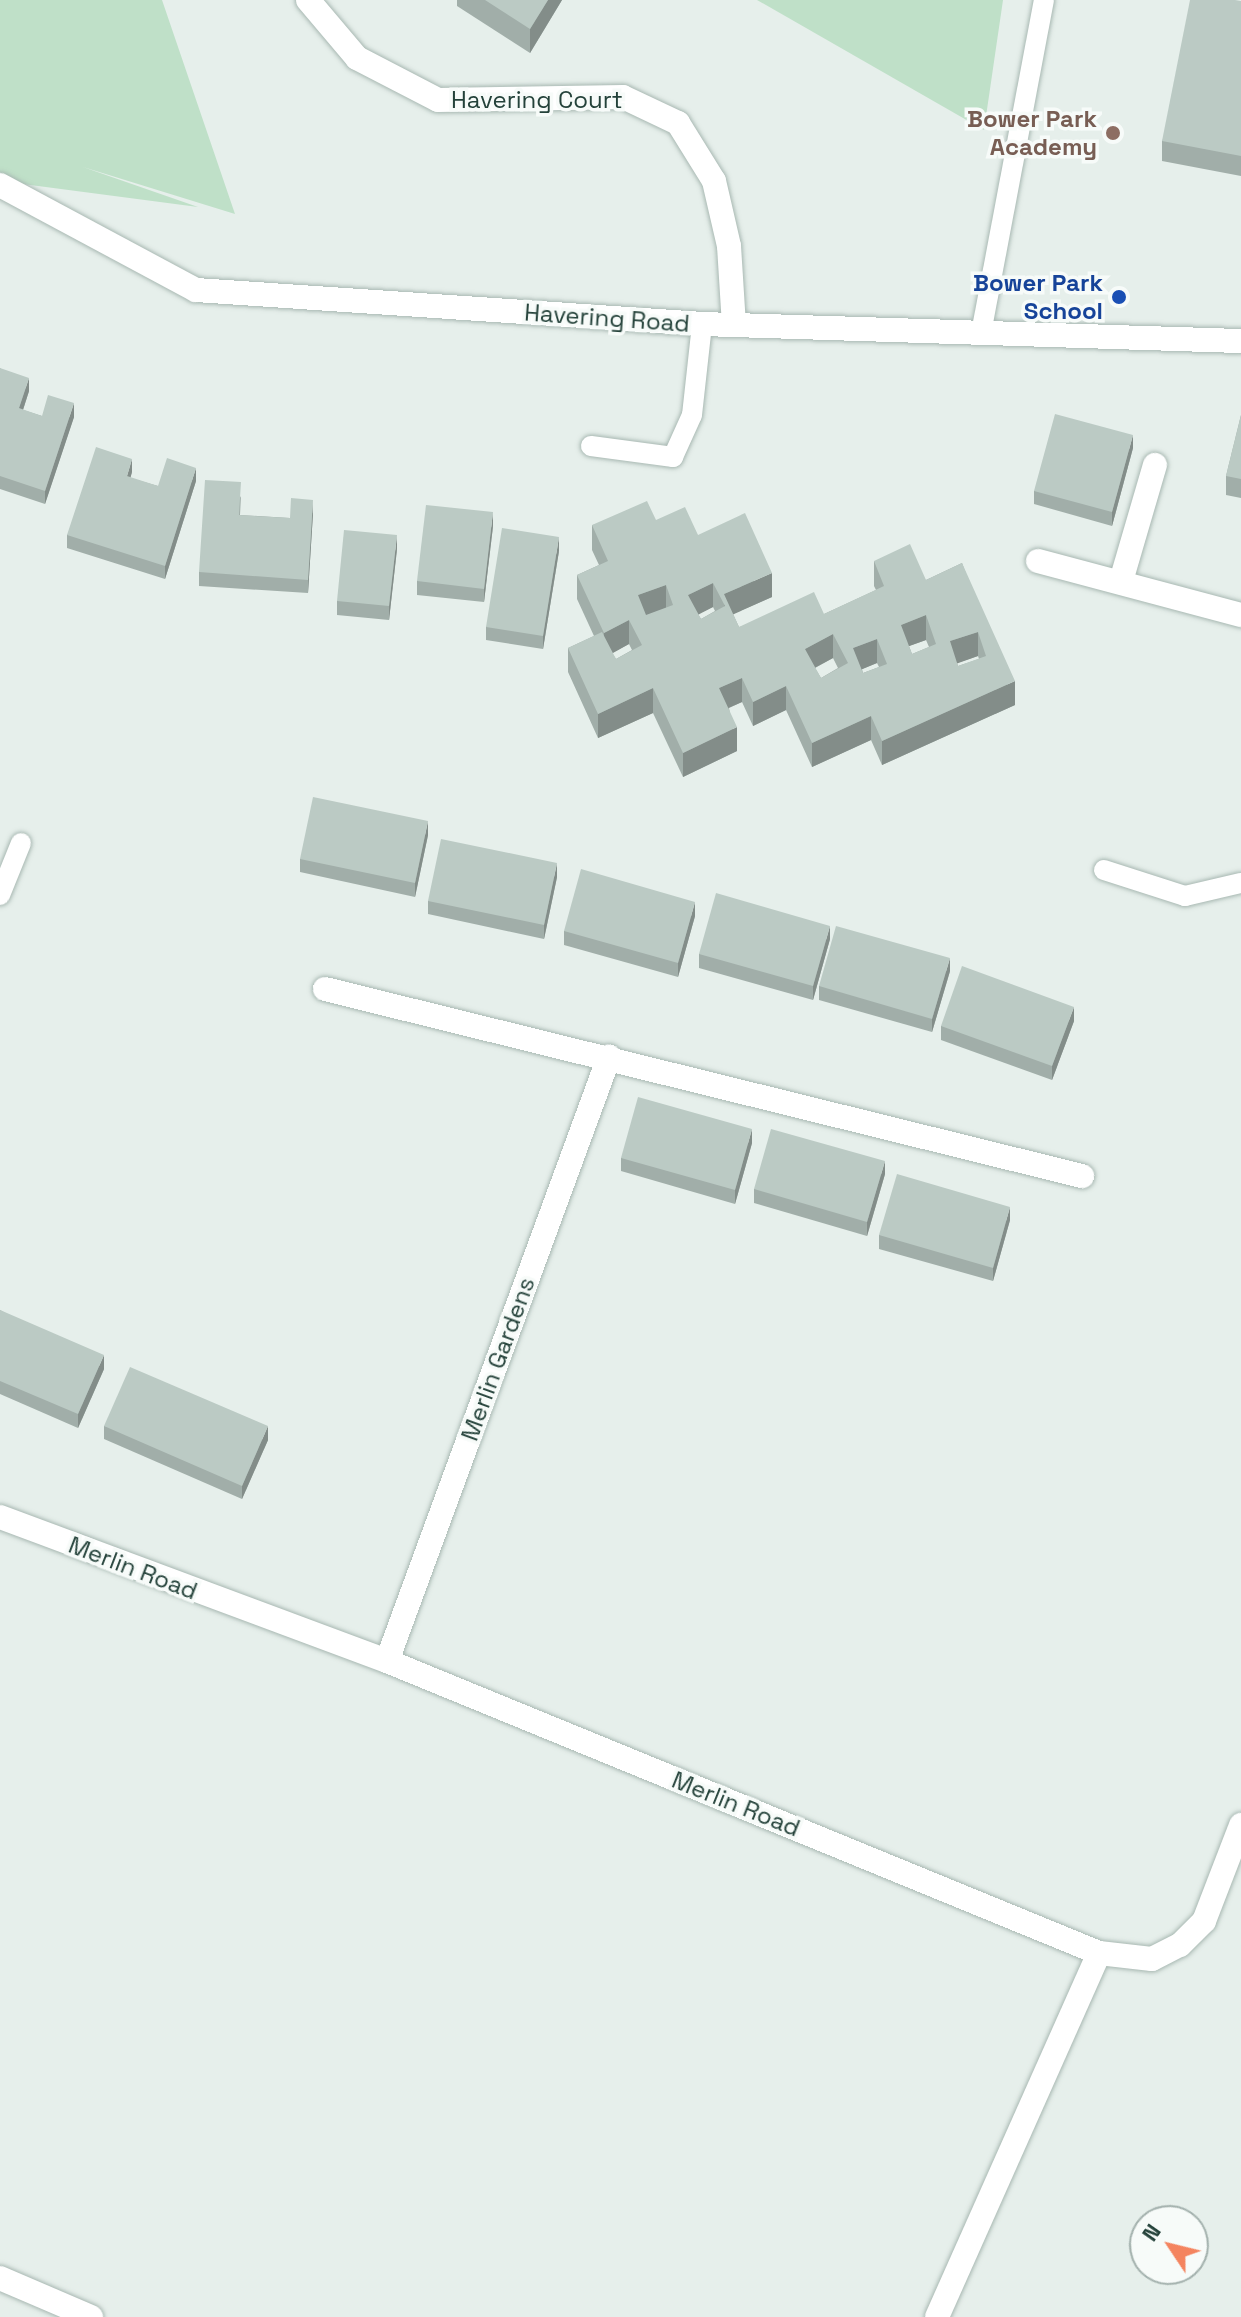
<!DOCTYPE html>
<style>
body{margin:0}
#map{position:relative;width:1241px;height:2317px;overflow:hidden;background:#e6efeb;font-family:"Space Grotesk",sans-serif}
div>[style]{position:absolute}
.green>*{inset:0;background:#bfe0c8}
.roads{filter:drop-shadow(0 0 2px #a8b8b2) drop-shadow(0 0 2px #a8b8b2)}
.service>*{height:20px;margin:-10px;padding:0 10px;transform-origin:10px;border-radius:10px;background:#fff}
.minor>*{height:24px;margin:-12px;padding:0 12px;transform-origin:12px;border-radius:12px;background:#fff}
.secondary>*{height:24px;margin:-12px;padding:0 12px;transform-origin:12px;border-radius:12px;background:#fff}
.wall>*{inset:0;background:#a1aea9}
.shaded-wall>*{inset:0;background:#838d89}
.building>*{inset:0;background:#bbcac4}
.dots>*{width:22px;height:22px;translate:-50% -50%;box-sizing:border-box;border:4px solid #f7fbf9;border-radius:50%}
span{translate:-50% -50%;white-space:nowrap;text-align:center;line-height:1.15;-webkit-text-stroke:7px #f7fbf9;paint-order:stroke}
.street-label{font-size:24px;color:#24423a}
.education-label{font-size:24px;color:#785e54;font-weight:700}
.right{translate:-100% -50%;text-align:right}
.transit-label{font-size:24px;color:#164399;font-weight:700}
.north{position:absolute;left:1129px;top:2205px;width:80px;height:80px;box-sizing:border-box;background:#f7fbf9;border:2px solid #a3b1ad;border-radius:50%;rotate:305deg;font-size:22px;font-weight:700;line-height:32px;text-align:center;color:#24423a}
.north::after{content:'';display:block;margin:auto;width:28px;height:36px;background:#f4845f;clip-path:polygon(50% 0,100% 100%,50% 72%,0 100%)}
</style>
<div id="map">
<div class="green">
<div style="clip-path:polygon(0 0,162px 0,235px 214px,83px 167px,198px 207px,0 181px)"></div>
<div style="clip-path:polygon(757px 0,1003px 0,984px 130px)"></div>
</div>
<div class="roads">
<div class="service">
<div style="left:982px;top:328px;width:334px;rotate:-79.3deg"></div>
<div style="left:591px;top:446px;width:83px;rotate:7.6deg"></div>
<div style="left:673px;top:457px;width:46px;rotate:-65.7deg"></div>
<div style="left:692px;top:415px;width:92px;rotate:-83.7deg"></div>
<div style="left:1104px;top:870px;width:85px;rotate:17.8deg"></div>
<div style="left:1185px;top:896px;width:57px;rotate:-13.1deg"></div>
<div style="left:0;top:895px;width:56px;rotate:-68deg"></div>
</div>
<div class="minor">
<div style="left:308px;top:0;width:76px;rotate:49.8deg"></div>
<div style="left:357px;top:58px;width:91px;rotate:27.4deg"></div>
<div style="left:438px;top:100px;width:185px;rotate:-0.9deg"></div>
<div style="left:623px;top:97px;width:61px;rotate:25.3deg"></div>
<div style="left:678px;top:123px;width:68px;rotate:58.2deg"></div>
<div style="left:714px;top:181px;width:67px;rotate:77deg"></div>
<div style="left:729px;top:246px;width:79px;rotate:86.4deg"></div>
<div style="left:1038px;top:561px;width:210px;rotate:14.9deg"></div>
<div style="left:1121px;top:581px;width:121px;rotate:-73.7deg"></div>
<div style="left:325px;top:989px;width:780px;rotate:13.88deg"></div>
<div style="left:0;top:1517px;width:413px;rotate:20.4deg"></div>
<div style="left:387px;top:1661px;width:770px;rotate:22.3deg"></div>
<div style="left:1099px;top:1953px;width:53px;rotate:6.5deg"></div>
<div style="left:1152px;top:1959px;width:31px;rotate:-27deg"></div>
<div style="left:1180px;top:1945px;width:34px;rotate:-45deg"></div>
<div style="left:1204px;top:1921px;width:103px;rotate:-68.9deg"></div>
<div style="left:387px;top:1661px;width:644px;rotate:-69.82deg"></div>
<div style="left:0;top:2278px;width:99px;rotate:23.2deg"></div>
<div style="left:937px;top:2317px;width:398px;rotate:-66deg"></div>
</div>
<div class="secondary">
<div style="left:0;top:185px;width:222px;rotate:28.2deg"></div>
<div style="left:196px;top:290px;width:507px;rotate:3.84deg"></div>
<div style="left:702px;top:324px;width:539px;rotate:1.81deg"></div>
</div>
</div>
<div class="wall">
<div style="clip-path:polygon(457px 0,562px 0,530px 53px,457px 6px)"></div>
<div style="clip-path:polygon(1241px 1px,1241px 176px,1162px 161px,1162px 141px)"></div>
<div style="clip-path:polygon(0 368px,29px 391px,23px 410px,42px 416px,74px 417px,45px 504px,0 489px)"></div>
<div style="clip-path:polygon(1241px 415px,1241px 498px,1226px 495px,1226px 476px)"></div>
<div style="clip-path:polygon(1133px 448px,1112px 526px,1034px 504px,1034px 491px)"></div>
<div style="clip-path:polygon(132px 472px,130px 478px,158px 486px,196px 481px,165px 579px,67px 548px,67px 535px)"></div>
<div style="clip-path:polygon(241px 496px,240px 515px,290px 518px,313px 513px,308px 593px,199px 586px,199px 572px)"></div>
<div style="clip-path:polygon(evenodd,656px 520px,698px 535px,772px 597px,733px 614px,739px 627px,824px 614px,876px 590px,874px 586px,874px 561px,926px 580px,962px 563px,1015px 705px,882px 765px,871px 740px,812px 767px,786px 710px,753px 726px,742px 702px,729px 708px,737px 751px,683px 777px,653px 713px,598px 738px,568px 672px,568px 648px,594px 636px,577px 599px,577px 575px,599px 565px,592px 550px,592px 525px,656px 520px,713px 607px,715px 611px,701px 619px,698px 614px,713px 607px,656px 520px,926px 640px,929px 647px,912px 654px,909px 646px,926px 640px,656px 520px,629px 644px,632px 650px,616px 659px,612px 653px,629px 644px,656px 520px,978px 656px,979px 659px,958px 666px,957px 663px,978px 656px,656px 520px,833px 658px,838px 668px,821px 678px,815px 668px,833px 658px,656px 520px,877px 663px,879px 667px,863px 673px,862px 669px,877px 663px)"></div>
<div style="clip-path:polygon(493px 526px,484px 602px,417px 595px,417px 581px)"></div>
<div style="clip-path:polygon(397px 549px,389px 620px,337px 615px,337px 601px)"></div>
<div style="clip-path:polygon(559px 551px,543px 649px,486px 640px,486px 627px)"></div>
<div style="clip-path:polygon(428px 835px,415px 897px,300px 872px,300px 859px)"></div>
<div style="clip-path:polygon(557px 877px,544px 939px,428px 914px,428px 901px)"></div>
<div style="clip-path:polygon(695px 916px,678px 977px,564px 945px,564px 931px)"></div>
<div style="clip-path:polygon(830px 939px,813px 1000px,699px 968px,699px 954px)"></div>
<div style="clip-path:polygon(950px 971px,932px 1032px,819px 1000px,819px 986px)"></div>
<div style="clip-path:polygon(1074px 1021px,1052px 1080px,941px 1040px,941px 1026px)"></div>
<div style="clip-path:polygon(752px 1143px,735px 1204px,621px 1171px,621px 1158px)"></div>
<div style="clip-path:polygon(885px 1174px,867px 1236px,754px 1203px,754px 1189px)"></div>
<div style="clip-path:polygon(1010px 1220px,993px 1281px,879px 1249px,879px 1235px)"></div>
<div style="clip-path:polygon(0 1310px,104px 1369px,78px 1428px,0 1394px)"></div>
<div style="clip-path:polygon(104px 1426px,268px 1440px,242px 1499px,104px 1439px)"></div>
</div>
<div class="shaded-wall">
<div style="clip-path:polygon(548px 0,562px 0,530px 53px,530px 29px)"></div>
<div style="clip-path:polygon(29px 378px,29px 391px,19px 422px,19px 408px)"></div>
<div style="clip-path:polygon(74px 403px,74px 417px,45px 504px,45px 491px)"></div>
<div style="clip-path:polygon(1133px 435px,1133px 448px,1112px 526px,1112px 512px)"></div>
<div style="clip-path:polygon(132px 459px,132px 472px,127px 490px,127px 476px)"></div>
<div style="clip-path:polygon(196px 468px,196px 481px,165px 579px,165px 566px)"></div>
<div style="clip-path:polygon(313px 500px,313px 513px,308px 593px,308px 580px)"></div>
<div style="clip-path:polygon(493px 512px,493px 526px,484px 602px,484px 589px)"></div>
<div style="clip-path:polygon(397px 535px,397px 549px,389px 620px,389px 606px)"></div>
<div style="clip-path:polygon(559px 537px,559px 551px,543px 649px,543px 636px)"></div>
<div style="clip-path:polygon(772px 573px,772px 597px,725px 618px,724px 594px)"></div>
<div style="clip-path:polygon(713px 583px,713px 607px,688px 620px,688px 595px)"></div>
<div style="clip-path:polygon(666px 585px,666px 609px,638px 619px,638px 595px)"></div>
<div style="clip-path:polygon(926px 615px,926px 640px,901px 649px,901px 625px)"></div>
<div style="clip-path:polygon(629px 620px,629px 644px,604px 658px,604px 633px)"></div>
<div style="clip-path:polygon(978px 632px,978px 656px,950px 666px,950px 641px)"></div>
<div style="clip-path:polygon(833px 634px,833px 658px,805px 673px,805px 649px)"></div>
<div style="clip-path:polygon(877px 639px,877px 663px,853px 673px,853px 648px)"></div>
<div style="clip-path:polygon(742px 678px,742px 702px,719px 712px,719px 688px)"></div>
<div style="clip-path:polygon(1015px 681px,1015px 705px,882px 765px,882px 741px)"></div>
<div style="clip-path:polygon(786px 686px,786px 710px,753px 726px,753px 702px)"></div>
<div style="clip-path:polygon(653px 688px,653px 713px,598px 738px,598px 714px)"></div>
<div style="clip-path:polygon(871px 716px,871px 740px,812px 767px,812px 743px)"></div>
<div style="clip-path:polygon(737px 727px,737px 751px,683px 777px,683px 753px)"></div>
<div style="clip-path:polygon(428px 821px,428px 835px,415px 897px,415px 883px)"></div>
<div style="clip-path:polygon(557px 863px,557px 877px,544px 939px,544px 925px)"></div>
<div style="clip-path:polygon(695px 902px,695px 916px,678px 977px,678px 963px)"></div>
<div style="clip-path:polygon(830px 926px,830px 939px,813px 1000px,813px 986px)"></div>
<div style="clip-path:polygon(950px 958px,950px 971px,932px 1032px,932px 1019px)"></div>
<div style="clip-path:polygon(1074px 1007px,1074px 1021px,1052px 1080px,1052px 1066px)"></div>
<div style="clip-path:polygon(752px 1129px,752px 1143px,735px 1204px,735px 1190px)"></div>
<div style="clip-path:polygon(885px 1161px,885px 1174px,867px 1236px,867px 1222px)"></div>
<div style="clip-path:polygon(1010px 1207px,1010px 1220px,993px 1281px,993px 1268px)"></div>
<div style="clip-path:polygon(104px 1355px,104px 1369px,78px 1428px,78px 1414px)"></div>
<div style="clip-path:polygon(268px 1426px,268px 1440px,242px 1499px,242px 1486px)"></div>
</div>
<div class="building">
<div style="clip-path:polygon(485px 0,548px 0,530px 29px)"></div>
<div style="clip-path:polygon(1190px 0,1235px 0,1241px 1px,1241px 156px,1162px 141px)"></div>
<div style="clip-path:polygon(0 368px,29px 378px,19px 408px,42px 416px,48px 395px,74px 403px,45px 491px,0 476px)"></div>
<div style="clip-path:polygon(1055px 414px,1133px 435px,1112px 512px,1034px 491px)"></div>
<div style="clip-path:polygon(1241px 415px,1241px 479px,1226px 476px)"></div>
<div style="clip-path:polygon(96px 447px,132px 459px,127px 476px,158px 486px,167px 458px,196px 468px,165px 566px,67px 535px)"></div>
<div style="clip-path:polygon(205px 480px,241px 482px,239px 515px,290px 518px,291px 498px,313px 500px,308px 580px,199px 572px)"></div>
<div style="clip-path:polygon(evenodd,647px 501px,656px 520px,685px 507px,698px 535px,745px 513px,772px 573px,724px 594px,739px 627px,814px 592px,824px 614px,884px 586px,874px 561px,910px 544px,926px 580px,962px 563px,1015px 681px,882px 741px,871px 716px,812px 743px,786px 686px,753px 702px,742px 678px,719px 688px,737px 727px,683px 753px,653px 688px,598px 714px,568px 648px,602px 632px,616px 659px,642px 645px,629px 620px,604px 633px,577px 575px,608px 561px,592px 525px,647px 501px,713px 583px,725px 606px,701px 619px,688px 595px,713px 583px,647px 501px,666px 585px,673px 605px,646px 615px,638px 595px,666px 585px,647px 501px,926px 615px,936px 644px,912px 654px,901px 625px,926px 615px,647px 501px,978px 632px,986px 656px,958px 666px,950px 641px,978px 632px,647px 501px,833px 634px,848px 663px,821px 678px,805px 649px,833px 634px,647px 501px,877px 639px,887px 664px,863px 673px,853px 648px,877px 639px)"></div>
<div style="clip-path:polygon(426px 505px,493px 512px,484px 589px,417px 581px)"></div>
<div style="clip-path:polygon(502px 528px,559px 537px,543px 636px,486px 627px)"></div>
<div style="clip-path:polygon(344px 530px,397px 535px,389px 606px,337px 601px)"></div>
<div style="clip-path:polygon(313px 797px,428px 821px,415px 883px,300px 859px)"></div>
<div style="clip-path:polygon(441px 839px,557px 863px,544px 925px,428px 901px)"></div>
<div style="clip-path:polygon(581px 869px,695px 902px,678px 963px,564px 931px)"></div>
<div style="clip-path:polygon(716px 893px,830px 926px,813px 986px,699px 954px)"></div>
<div style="clip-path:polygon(836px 926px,950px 958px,932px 1019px,819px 986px)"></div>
<div style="clip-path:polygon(962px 966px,1074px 1007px,1052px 1066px,941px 1026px)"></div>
<div style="clip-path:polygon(638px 1097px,752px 1129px,735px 1190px,621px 1158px)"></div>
<div style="clip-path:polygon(771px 1129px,885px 1161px,867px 1222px,754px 1189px)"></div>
<div style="clip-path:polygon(897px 1174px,1010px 1207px,993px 1268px,879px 1235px)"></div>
<div style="clip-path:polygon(0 1310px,104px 1355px,78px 1414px,0 1381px)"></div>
<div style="clip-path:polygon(130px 1367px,268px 1426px,242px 1486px,104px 1426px)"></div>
</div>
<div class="dots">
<div style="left:1113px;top:133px;background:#8d6e63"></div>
<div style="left:1119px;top:297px;background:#1a4fb4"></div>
</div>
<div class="street-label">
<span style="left:537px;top:100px">Havering Court</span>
<span style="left:607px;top:318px;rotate:4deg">Havering Road</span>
<span style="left:498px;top:1359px;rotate:-70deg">Merlin Gardens</span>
<span style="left:133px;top:1568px;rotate:21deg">Merlin Road</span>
<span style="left:736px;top:1804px;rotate:22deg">Merlin Road</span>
</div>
<div class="education-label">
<span class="right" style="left:1097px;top:133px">Bower Park<br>Academy</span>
</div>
<div class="transit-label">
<span class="right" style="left:1103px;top:297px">Bower Park<br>School</span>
</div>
<div class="north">N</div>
</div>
